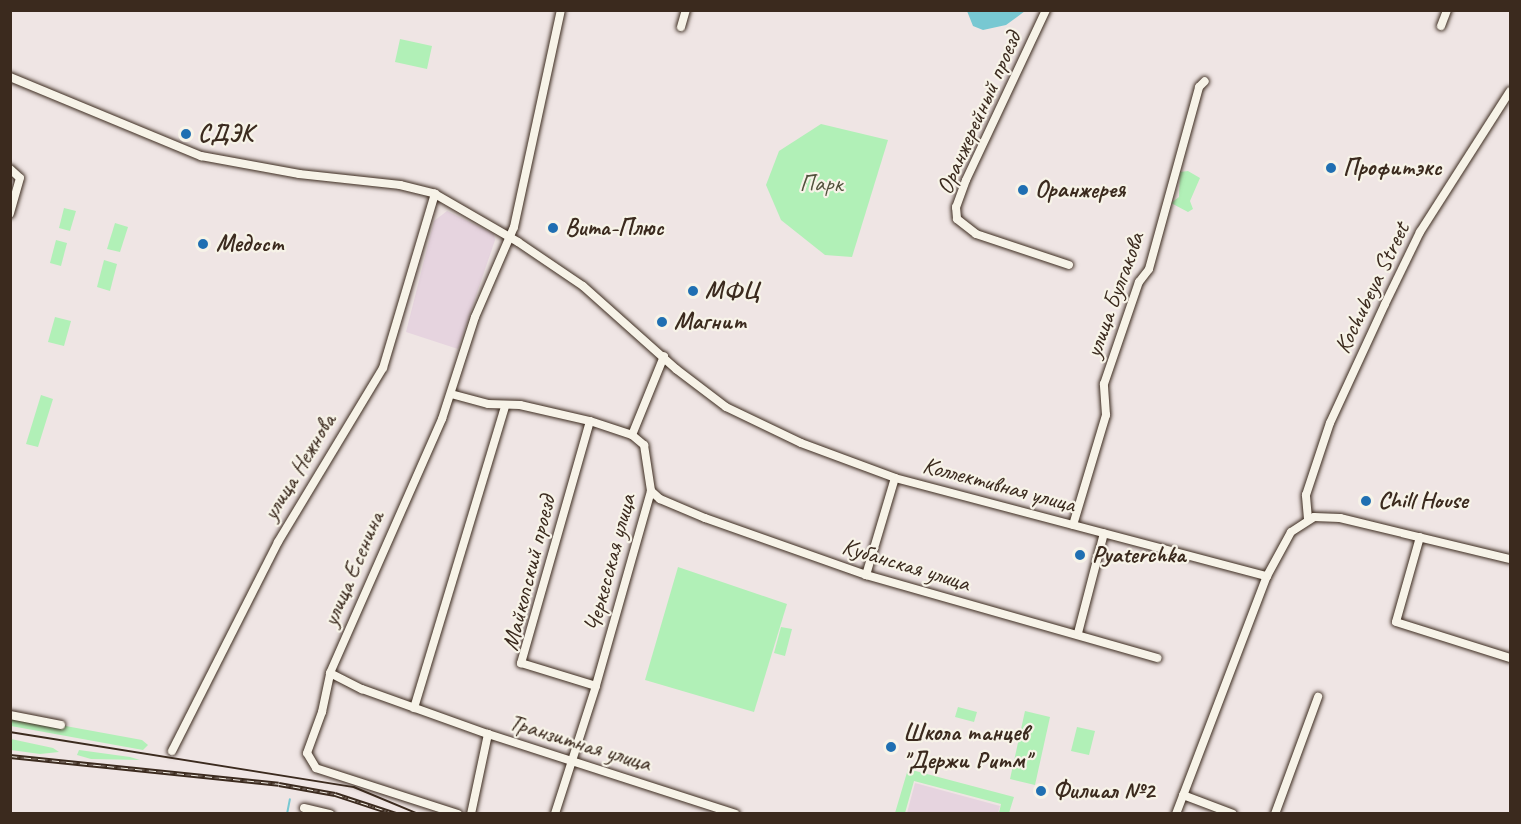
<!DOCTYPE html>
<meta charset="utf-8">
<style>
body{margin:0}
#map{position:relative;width:1521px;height:824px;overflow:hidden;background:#efe5e4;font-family:Caveat,sans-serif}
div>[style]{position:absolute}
.built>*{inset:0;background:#e6d4df}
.green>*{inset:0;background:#b1f0b7}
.water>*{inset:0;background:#78c8d2}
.stream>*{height:2px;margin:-1px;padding:0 1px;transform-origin:1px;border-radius:1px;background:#78c8d2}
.roads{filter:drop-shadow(0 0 2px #3b2a1e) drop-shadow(0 0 2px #3b2a1e)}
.minor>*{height:8px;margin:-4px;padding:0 4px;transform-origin:4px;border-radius:4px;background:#f7f3e8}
.tram>*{height:1.5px;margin:-0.75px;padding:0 0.75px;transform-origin:0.75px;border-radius:0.75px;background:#3b2a1e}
.rail>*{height:4.5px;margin-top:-2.25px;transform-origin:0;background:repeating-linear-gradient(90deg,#f7f3e8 0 7px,#3b2a1e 0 14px);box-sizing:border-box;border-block:2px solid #3b2a1e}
.dots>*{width:16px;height:16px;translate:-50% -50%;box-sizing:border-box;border:3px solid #f7f3e8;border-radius:50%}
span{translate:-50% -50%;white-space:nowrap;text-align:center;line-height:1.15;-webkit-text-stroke:4.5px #f7f3e8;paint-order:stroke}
.street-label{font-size:24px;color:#3b2a1e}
.poi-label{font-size:24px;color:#3b2a1e;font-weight:700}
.left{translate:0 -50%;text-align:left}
.park-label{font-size:24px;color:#53523d}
.frame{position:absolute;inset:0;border:12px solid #3b2a1e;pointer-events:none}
</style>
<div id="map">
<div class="built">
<div style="clip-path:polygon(447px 211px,494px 234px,495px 240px,458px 349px,406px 332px,434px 221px)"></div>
<div style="clip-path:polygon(915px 783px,1000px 806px,998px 813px,907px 813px)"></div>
</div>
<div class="green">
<div style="clip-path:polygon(400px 39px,432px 46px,427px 69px,395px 62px)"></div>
<div style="clip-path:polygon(821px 124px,888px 140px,852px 257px,825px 255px,781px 220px,766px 185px,779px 151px)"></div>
<div style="clip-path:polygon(1188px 171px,1200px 178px,1190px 201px,1193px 209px,1188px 212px,1171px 203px,1179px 197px,1180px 172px)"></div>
<div style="clip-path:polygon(64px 208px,76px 211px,70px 231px,59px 228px)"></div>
<div style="clip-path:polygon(115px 223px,128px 227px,120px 252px,107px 249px)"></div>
<div style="clip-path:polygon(56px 240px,67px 243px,61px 266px,50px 263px)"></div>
<div style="clip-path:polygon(104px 260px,117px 264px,110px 291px,97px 287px)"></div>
<div style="clip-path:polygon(55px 317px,71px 321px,64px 346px,48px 342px)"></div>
<div style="clip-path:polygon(41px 395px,53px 399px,38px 447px,26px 444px)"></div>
<div style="clip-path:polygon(678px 567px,787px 604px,754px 712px,645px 680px)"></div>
<div style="clip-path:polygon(781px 627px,792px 629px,785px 656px,774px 653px)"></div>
<div style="clip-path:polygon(958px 707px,977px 712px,974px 722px,955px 717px)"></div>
<div style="clip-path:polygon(1025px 711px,1050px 717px,1035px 785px,1010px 779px)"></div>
<div style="clip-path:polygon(11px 716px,142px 740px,148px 745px,143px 750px,11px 726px)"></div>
<div style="clip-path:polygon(1077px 727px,1095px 731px,1089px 755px,1071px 751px)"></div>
<div style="clip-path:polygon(11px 739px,53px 748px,59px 752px,40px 754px,11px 750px)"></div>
<div style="clip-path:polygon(79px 750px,130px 757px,140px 760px,91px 759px,77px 755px)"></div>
<div style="clip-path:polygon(908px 769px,1014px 797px,1009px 813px,999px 813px,1001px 804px,914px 781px,905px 813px,895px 813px)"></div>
</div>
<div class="water">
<div style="clip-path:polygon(967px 11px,967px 10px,1025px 11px,1006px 25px,983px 30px,973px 26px)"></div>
</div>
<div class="stream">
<div style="left:287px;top:814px;width:15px;rotate:-79deg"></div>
</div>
<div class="roads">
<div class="minor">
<div style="left:1046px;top:10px;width:188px;rotate:115.2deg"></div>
<div style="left:966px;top:180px;width:29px;rotate:110deg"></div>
<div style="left:956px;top:207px;width:12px;rotate:85deg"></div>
<div style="left:957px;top:219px;width:24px;rotate:38deg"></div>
<div style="left:976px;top:234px;width:98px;rotate:18.4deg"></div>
<div style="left:1441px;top:26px;width:17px;rotate:-69deg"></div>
<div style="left:681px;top:27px;width:18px;rotate:-74deg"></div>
<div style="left:10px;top:77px;width:207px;rotate:22.5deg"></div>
<div style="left:201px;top:156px;width:100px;rotate:10.4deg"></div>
<div style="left:299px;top:174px;width:102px;rotate:6.2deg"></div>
<div style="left:400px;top:185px;width:36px;rotate:14deg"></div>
<div style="left:435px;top:194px;width:96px;rotate:30deg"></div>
<div style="left:518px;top:242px;width:78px;rotate:34.1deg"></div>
<div style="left:583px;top:286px;width:125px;rotate:41.7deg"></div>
<div style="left:676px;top:369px;width:63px;rotate:37.2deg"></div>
<div style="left:726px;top:407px;width:83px;rotate:25.6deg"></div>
<div style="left:801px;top:443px;width:100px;rotate:20.4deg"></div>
<div style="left:895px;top:478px;width:385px;rotate:14.8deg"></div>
<div style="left:1267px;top:576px;width:50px;rotate:-61.4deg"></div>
<div style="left:1291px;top:532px;width:27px;rotate:-33deg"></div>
<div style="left:1314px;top:517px;width:26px;rotate:2deg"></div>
<div style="left:1340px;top:518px;width:175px;rotate:13.6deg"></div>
<div style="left:10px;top:169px;width:13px;rotate:42deg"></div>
<div style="left:20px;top:178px;width:37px;rotate:106deg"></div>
<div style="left:451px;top:394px;width:38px;rotate:15deg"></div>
<div style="left:488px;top:404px;width:32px;rotate:2deg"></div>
<div style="left:520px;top:405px;width:72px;rotate:12.9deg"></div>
<div style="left:590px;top:421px;width:44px;rotate:18.4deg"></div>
<div style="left:632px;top:435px;width:16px;rotate:40deg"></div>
<div style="left:644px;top:445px;width:47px;rotate:81.3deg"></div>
<div style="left:651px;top:491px;width:203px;rotate:105.8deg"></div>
<div style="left:596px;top:686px;width:134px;rotate:107.8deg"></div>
<div style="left:590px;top:421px;width:252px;rotate:105.9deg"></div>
<div style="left:521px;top:663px;width:78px;rotate:17deg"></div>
<div style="left:632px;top:435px;width:85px;rotate:-67.9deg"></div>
<div style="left:651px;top:491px;width:12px;rotate:42deg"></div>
<div style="left:660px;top:499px;width:49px;rotate:22.9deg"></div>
<div style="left:705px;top:518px;width:171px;rotate:19.5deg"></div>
<div style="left:866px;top:575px;width:303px;rotate:15.9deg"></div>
<div style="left:1308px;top:519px;width:24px;rotate:-95deg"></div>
<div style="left:1306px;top:495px;width:76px;rotate:-71.6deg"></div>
<div style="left:1330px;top:423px;width:131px;rotate:-65.2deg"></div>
<div style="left:1385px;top:304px;width:80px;rotate:-64.1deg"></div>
<div style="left:1420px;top:232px;width:167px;rotate:-57.4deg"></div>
<div style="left:1073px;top:525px;width:115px;rotate:-73.3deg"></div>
<div style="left:1106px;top:415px;width:31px;rotate:-94deg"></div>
<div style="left:1104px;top:384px;width:108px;rotate:-71.1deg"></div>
<div style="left:1139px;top:282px;width:16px;rotate:-52deg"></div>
<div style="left:1149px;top:269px;width:189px;rotate:-74.6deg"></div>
<div style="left:1199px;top:87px;width:8px;rotate:-45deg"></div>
<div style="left:1420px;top:537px;width:88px;rotate:105.8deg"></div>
<div style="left:1396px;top:622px;width:120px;rotate:17.5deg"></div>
<div style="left:866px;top:575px;width:101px;rotate:-73.4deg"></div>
<div style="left:1078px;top:633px;width:103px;rotate:-75.4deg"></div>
<div style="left:330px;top:673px;width:36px;rotate:27deg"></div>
<div style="left:362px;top:689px;width:134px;rotate:19.7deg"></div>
<div style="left:488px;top:734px;width:260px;rotate:17.9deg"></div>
<div style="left:414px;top:708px;width:314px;rotate:-73.2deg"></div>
<div style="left:10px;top:715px;width:52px;rotate:11.1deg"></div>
<div style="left:172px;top:751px;width:234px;rotate:-63.1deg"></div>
<div style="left:278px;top:542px;width:203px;rotate:-58.9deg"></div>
<div style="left:383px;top:368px;width:182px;rotate:-73.4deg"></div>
<div style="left:1183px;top:795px;width:53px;rotate:20.8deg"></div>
<div style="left:304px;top:808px;width:27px;rotate:13deg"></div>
<div style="left:458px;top:814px;width:149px;rotate:-162.1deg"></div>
<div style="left:316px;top:768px;width:17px;rotate:-121deg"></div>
<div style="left:307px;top:753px;width:44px;rotate:-69.9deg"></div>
<div style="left:322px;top:712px;width:40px;rotate:-78deg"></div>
<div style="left:330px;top:673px;width:278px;rotate:-66.2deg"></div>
<div style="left:442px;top:419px;width:107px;rotate:-72.1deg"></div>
<div style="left:475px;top:317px;width:98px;rotate:-66.6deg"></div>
<div style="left:514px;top:227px;width:222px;rotate:-77.8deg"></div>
<div style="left:471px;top:814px;width:82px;rotate:-78deg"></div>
<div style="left:1176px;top:814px;width:255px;rotate:-69.1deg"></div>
<div style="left:1275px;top:814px;width:125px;rotate:-69.8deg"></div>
</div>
</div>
<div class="tram">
<div style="left:10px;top:732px;width:348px;rotate:9.1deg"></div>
<div style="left:354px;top:787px;width:70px;rotate:22.6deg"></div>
</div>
<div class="rail">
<div style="left:10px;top:756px;width:270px;rotate:5.9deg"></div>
<div style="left:279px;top:784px;width:57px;rotate:10.1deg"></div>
<div style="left:335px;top:794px;width:64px;rotate:18.2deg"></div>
</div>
<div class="dots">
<div style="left:186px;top:134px;background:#1f6fb2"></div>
<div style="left:1331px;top:168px;background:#1f6fb2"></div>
<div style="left:1023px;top:190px;background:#1f6fb2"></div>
<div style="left:553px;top:228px;background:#1f6fb2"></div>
<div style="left:203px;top:244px;background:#1f6fb2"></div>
<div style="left:693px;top:291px;background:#1f6fb2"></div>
<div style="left:662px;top:322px;background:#1f6fb2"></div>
<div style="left:1366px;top:501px;background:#1f6fb2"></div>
<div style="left:1080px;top:555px;background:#1f6fb2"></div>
<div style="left:891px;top:747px;background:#1f6fb2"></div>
<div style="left:1041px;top:791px;background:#1f6fb2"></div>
</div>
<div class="street-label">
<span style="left:979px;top:113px;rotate:-66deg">Оранжерейный проезд</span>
<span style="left:1372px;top:288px;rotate:-64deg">Kochubeya Street</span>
<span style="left:1115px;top:295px;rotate:-70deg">улица Булгакова</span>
<span style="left:299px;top:467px;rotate:-59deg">улица Нежнова</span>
<span style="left:999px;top:485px;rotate:15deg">Коллективная улица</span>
<span style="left:610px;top:563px;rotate:-75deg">Черкесская улица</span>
<span style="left:906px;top:565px;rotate:17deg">Кубанская улица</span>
<span style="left:353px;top:569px;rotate:-67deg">улица Есенина</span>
<span style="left:529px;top:573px;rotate:-76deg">Майкопский проезд</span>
<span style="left:580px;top:743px;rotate:17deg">Транзитная улица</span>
</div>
<div class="poi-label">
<span class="left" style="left:198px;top:134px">СДЭК</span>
<span class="left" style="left:1343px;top:168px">Профитэкс</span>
<span class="left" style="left:1035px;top:190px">Оранжерея</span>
<span class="left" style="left:565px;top:228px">Вита-Плюс</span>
<span class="left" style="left:216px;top:244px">Медост</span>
<span class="left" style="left:705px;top:291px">МФЦ</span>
<span class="left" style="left:674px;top:322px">Магнит</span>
<span class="left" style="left:1378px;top:501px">Chill House</span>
<span class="left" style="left:1092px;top:555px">Pyaterchka</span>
<span class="left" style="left:903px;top:747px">Школа танцев<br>"Держи Ритм"</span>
<span class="left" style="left:1053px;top:791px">Филиал №2</span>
</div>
<div class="park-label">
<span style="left:821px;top:184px">Парк</span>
</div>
<div class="frame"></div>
</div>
